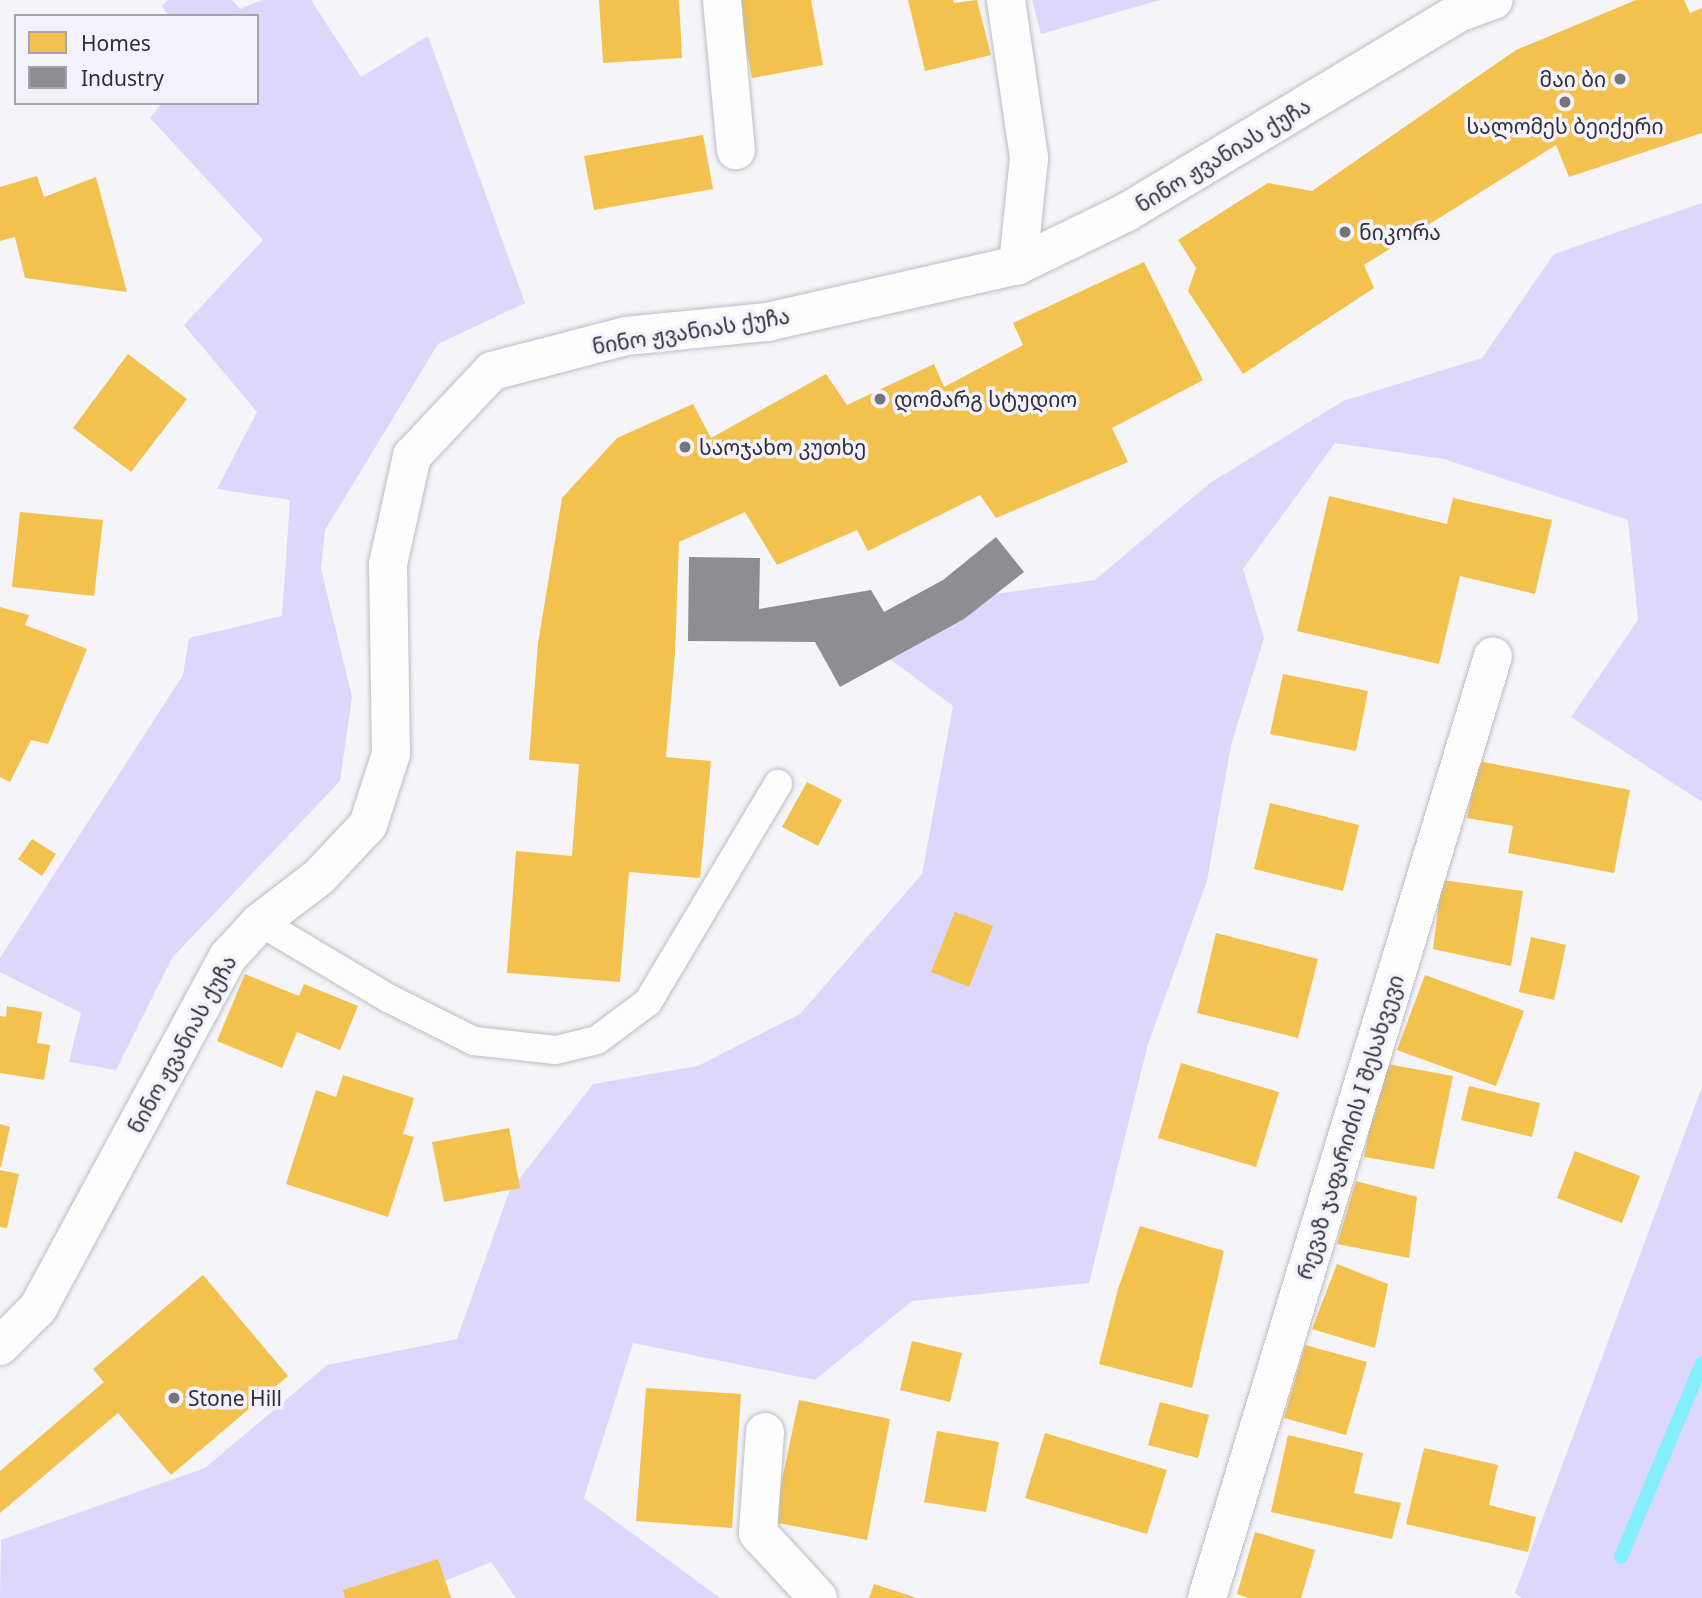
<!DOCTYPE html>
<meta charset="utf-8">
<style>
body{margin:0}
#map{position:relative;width:1702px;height:1598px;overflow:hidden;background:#f4f4f9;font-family:"Noto Sans","Noto Sans Georgian",sans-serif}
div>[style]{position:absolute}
.green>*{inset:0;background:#ddd7fc}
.homes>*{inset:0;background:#f2c14e}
.industry>*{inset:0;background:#8d8d92}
.stream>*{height:14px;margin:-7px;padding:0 7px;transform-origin:7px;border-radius:7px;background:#84eefc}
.roads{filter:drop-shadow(0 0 2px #bdbcc3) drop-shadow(0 0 2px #bdbcc3)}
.lane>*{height:28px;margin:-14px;padding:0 14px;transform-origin:14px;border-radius:14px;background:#fdfdfe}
.street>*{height:38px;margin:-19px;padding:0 19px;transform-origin:19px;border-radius:19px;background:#fdfdfe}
.dots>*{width:19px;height:19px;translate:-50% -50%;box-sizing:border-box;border:4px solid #f3f2fb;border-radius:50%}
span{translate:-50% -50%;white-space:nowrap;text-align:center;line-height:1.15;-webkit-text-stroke:7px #f3f2fb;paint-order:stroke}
.poi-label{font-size:21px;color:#302e37}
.right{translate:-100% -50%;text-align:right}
.left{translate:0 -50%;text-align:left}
.street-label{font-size:21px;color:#302e37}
.legend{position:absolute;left:14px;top:14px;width:245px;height:91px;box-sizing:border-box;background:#f3f2fb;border:2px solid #a5a4ad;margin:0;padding:9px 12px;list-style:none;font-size:21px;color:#302e37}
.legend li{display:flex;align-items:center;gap:14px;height:35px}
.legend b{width:35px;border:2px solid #a5a4ad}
</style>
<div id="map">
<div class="green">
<div style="clip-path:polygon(168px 0,232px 0,240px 9px,262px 0,311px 0,361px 77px,428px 36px,525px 303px,438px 344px,325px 530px,321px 569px,352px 697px,340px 781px,172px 958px,116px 1070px,69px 1062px,81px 1013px,0 972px,0 958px,183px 675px,189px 638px,282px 616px,290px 500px,217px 489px,257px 412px,184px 325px,263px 240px,150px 118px,162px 103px,257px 103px,257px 16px,168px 16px,162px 6px)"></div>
<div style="clip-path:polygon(1032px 0,1160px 0,1041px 34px)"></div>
<div style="clip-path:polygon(1702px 203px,1702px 802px,1571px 717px,1638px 620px,1628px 520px,1444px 459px,1335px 443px,1243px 569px,1264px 638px,1231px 745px,1207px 881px,1148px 1044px,1089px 1283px,912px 1301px,815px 1380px,633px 1343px,584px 1498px,720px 1598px,516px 1598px,491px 1562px,404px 1598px,0 1598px,1px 1540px,205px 1468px,327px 1365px,457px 1339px,509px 1192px,593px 1084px,698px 1066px,800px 1014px,922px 874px,953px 706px,855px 633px,929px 603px,1095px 580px,1210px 483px,1343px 401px,1482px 358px,1554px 254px)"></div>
<div style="clip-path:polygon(1702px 1087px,1702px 1598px,1522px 1598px,1515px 1593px)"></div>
</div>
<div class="homes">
<div style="clip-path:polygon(599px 0,679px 0,682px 58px,603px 63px)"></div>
<div style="clip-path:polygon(737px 0,811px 0,823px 65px,752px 78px)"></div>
<div style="clip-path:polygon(908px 0,953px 0,954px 3px,977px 0,991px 55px,925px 71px)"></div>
<div style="clip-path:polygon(1636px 0,1684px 0,1690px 13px,1702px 8px,1702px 133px,1569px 177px,1556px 145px,1364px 265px,1374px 288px,1243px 374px,1188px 291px,1196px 268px,1178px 240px,1268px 183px,1312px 191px,1516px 50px)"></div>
<div style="clip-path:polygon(703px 135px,713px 189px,594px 210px,584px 156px)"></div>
<div style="clip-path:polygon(37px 176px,44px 197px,96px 177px,127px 292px,25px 278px,15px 237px,0 241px,0 187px)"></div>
<div style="clip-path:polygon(1144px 262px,1203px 380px,1112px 428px,1128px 462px,996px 518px,980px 495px,868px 551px,857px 530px,777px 565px,745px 512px,679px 542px,675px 654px,666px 757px,711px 761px,700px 878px,629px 872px,620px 982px,507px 973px,516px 851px,572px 856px,579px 764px,529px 760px,538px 643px,562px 498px,617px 438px,693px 404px,711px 438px,826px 374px,847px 405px,934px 364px,944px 387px,1023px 345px,1013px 323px)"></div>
<div style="clip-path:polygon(128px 354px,187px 399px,131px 472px,73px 428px)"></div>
<div style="clip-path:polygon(1329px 496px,1447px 524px,1453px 498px,1552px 520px,1535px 594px,1460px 576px,1439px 664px,1297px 631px)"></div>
<div style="clip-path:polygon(20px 512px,103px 520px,94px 596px,12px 587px)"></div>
<div style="clip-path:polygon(0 607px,29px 615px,25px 625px,87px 649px,48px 744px,31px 740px,10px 782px,0 777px)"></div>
<div style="clip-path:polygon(1283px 674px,1368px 691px,1356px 751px,1270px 734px)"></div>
<div style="clip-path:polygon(1478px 761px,1630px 790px,1614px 873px,1508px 853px,1513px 826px,1467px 818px)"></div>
<div style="clip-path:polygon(807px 782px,842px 800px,818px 846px,782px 827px)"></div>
<div style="clip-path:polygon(1270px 803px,1359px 825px,1343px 891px,1254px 869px)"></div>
<div style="clip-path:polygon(32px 839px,56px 854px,42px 876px,18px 859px)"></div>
<div style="clip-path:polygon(1442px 880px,1523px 891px,1511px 966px,1433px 949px)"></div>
<div style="clip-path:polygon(955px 912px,993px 926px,969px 987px,931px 972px)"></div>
<div style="clip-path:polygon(1216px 933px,1318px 959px,1298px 1038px,1197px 1013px)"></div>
<div style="clip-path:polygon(1531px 937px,1566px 945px,1554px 1000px,1519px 992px)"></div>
<div style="clip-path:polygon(245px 974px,299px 996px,304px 984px,358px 1006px,340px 1050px,297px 1032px,282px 1068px,217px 1041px)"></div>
<div style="clip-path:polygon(1425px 975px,1524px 1011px,1496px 1086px,1397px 1050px)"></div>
<div style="clip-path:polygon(7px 1006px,42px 1012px,37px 1043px,50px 1045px,44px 1080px,0 1073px,0 1016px,6px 1017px)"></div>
<div style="clip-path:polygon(1181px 1063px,1279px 1092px,1256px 1167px,1158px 1138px)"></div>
<div style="clip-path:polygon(1382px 1063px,1453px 1076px,1434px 1169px,1364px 1157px)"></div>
<div style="clip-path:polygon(343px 1075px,414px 1098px,403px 1134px,414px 1137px,388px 1217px,286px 1184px,316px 1090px,336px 1097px)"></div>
<div style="clip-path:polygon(1469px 1086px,1540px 1103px,1532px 1137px,1461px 1120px)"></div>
<div style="clip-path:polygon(0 1124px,10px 1127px,1px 1167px,0 1167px)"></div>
<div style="clip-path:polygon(509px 1128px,520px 1188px,444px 1202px,432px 1142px)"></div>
<div style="clip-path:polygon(1575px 1151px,1640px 1176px,1622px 1223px,1557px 1198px)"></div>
<div style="clip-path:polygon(0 1170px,19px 1174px,7px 1228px,0 1227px)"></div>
<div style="clip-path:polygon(1356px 1181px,1417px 1197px,1409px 1258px,1337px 1244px)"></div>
<div style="clip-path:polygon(1140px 1226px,1224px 1251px,1192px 1388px,1099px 1364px,1118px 1289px)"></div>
<div style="clip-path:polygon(1337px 1264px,1388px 1284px,1375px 1348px,1312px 1329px)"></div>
<div style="clip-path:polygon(203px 1275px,288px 1376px,171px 1475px,118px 1413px,0 1513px,0 1471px,104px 1382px,93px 1369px)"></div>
<div style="clip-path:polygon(912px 1341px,962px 1353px,950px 1402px,900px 1390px)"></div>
<div style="clip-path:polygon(1305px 1345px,1367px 1362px,1346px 1435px,1284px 1418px)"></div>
<div style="clip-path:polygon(646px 1388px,741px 1394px,732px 1528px,636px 1521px)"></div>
<div style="clip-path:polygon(799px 1400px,890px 1419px,867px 1540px,773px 1522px)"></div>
<div style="clip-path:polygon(1160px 1402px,1209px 1415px,1198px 1458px,1148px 1445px)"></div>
<div style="clip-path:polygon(937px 1431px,999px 1442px,986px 1512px,924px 1502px)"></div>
<div style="clip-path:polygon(1045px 1433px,1167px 1470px,1147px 1534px,1025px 1498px)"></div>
<div style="clip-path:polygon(1288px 1435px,1363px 1453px,1354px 1493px,1401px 1503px,1392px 1539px,1271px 1512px)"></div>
<div style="clip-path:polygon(1424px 1448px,1498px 1465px,1489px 1505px,1536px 1517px,1528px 1552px,1406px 1524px)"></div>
<div style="clip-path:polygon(1255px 1532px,1315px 1550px,1301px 1598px,1249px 1598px,1237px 1594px)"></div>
<div style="clip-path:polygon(438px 1559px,451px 1598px,345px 1598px,343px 1590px)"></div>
<div style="clip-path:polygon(874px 1584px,914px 1597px,914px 1598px,869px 1598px)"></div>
</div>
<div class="industry">
<div style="clip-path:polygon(996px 537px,1024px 572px,964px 619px,840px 687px,815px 642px,688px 641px,689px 557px,760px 558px,759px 609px,871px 590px,884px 612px,943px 580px)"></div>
</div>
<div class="stream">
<div style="left:1621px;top:1557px;width:210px;rotate:-67.3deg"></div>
</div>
<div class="roads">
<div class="lane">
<div style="left:260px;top:922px;width:149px;rotate:30.7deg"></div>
<div style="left:388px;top:998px;width:96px;rotate:26.6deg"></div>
<div style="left:474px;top:1041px;width:82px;rotate:6.3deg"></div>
<div style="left:556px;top:1050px;width:42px;rotate:-13.7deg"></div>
<div style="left:597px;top:1040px;width:64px;rotate:-36.7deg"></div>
<div style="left:648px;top:1002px;width:254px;rotate:-59.2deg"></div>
</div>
<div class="street">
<div style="left:722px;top:0;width:151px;rotate:84.7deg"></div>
<div style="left:1006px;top:0;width:160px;rotate:81.7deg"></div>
<div style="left:1029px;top:158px;width:108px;rotate:95.9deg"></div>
<div style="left:0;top:1346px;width:54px;rotate:-45deg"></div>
<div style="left:38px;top:1308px;width:399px;rotate:-61.6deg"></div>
<div style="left:228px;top:957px;width:47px;rotate:-47.6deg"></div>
<div style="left:260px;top:922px;width:74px;rotate:-37.3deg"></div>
<div style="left:319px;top:877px;width:71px;rotate:-46.7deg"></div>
<div style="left:368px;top:825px;width:75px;rotate:-72.1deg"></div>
<div style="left:391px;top:754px;width:190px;rotate:-90.9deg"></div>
<div style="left:388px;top:564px;width:111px;rotate:-77.5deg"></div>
<div style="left:412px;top:456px;width:117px;rotate:-46.7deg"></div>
<div style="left:492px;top:371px;width:138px;rotate:-14.6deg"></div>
<div style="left:626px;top:336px;width:142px;rotate:-5.7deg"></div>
<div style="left:767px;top:322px;width:257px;rotate:-12.8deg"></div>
<div style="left:1018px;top:265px;width:121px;rotate:-25.9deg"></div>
<div style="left:1127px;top:212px;width:386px;rotate:-31deg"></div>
<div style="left:1458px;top:13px;width:38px;rotate:-20deg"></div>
<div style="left:765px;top:1432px;width:101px;rotate:94deg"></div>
<div style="left:758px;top:1533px;width:88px;rotate:47.3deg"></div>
<div style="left:1207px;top:1598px;width:984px;rotate:-73.11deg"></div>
</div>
</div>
<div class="dots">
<div style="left:1620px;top:79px;background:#75737b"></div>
<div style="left:1565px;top:102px;background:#75737b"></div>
<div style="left:1345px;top:232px;background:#75737b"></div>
<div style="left:880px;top:399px;background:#75737b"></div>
<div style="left:685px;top:447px;background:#75737b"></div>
<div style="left:174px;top:1398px;background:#75737b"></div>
</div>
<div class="poi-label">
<span class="right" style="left:1606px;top:79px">მაი ბი</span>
<span style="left:1565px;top:126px">სალომეს ბეიქერი</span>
<span class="left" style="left:1359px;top:232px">ნიკორა</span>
<span class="left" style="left:894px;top:399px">დომარგ სტუდიო</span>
<span class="left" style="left:699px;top:447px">საოჯახო კუთხე</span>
<span class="left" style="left:188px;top:1398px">Stone Hill</span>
</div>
<div class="street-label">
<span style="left:1223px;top:155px;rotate:-31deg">ნინო ჟვანიას ქუჩა</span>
<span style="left:691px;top:331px;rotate:-9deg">ნინო ჟვანიას ქუჩა</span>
<span style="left:182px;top:1044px;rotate:-61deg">ნინო ჟვანიას ქუჩა</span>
<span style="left:1350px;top:1127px;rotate:-73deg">რევაზ ჯაფარიძის I შესახვევი</span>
</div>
<ul class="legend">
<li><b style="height:19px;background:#f2c14e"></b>Homes</li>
<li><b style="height:19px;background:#8d8d92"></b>Industry</li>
</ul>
</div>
